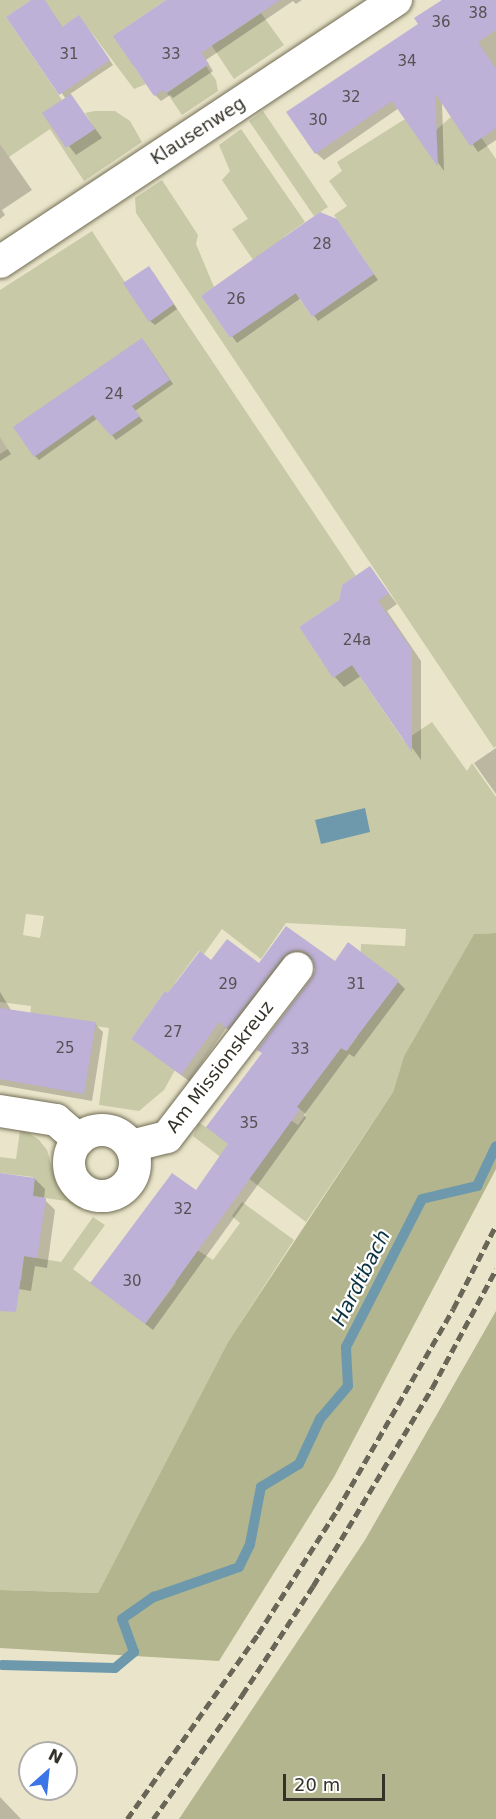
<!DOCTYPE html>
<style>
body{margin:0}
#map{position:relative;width:496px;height:1819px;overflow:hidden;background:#eae5ca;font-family:"DejaVu Sans",sans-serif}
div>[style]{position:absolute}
.green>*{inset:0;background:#c7c9a7}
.forest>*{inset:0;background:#b2b58e}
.water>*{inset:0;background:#6e99ac}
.shadow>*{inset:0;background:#0003}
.stream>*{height:10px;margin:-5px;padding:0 5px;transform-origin:5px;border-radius:5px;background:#6e99ac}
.building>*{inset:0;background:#bdb1d7}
.roads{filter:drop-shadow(0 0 2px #716d55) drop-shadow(0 0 2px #716d55)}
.minor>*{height:32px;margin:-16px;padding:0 16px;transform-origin:16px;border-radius:16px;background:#fff}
.minor>.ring{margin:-16px;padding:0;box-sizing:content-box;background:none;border:32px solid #fff;border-radius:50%}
.rail>*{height:4.5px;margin-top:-2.25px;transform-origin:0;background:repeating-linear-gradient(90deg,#696657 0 9px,transparent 0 13.5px)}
span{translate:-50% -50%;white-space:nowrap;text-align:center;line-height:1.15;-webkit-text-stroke:4.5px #fff;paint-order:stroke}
.number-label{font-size:15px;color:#565254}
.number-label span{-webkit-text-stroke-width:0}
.street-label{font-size:18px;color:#343228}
.water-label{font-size:20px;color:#093240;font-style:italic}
.north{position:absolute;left:18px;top:1741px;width:60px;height:60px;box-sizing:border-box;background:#fff;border:2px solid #aeada9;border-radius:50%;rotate:27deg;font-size:16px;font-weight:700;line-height:24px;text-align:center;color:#343228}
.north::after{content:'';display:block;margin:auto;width:21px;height:27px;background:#3c75e5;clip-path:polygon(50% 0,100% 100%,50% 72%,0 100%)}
.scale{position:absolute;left:283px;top:1774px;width:102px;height:27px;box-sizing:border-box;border:3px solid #343228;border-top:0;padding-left:8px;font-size:18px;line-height:21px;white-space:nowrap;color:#343228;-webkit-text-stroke:4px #fff;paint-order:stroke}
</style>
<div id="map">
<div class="green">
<div style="clip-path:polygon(0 0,31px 0,6px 17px,62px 100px,66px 148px,95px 129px,85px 113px,95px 111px,115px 111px,130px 121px,142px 142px,84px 181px,50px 129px,9px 157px,0 144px)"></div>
<div style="clip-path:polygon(44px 0,166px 0,119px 32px,139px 63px,134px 67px,146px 84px,134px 89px,79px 16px,62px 27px)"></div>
<div style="clip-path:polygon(193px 0,221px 40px,261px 13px,284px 45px,234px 79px,202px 31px)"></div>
<div style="clip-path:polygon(206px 66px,216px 80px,218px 91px,182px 115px,167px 93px)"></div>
<div style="clip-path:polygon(461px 108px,496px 159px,496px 746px,494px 748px,136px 213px,135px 198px,162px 180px,198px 235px,196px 244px,214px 287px,201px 296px,230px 338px,274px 308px,279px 298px,232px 229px,248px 219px,222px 180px,230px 171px,219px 145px,241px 129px,305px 222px,284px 237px,306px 270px,288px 282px,312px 317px,374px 274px,334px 215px,347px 206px,329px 181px,342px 171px,337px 162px,405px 119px,435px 131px)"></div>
<div style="clip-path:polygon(263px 111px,328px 207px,314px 216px,249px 121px)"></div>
<div style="clip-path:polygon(evenodd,92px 231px,150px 321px,174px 304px,356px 576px,342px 585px,339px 600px,299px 627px,333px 677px,352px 665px,404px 741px,432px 722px,467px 771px,472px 763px,496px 797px,496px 933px,474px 934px,404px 1056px,393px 1092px,306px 1222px,193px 1136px,199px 1123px,206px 1127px,292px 1121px,298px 1125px,306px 1114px,269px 1086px,283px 1069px,310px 1089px,341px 1048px,347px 1051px,357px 1037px,361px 944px,405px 946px,406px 929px,286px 923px,261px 959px,222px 929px,204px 954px,199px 951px,175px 983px,181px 1002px,165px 991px,131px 1039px,175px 1070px,164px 1090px,139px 1111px,99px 1105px,109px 1028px,95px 1026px,96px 1022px,30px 1017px,31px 1006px,0 1002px,0 454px,8px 449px,0 437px,0 290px,92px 231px,26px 914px,44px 916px,40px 938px,23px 935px,26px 914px)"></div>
<div style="clip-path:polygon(20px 1131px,29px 1133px,39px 1140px,47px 1150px,57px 1186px,81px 1208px,80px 1209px,66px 1201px,33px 1196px,33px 1177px,0 1173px,0 1157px,16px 1159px)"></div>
<div style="clip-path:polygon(242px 1202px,294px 1240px,228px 1342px,98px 1593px,0 1590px,0 1278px,21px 1281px,24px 1256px,61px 1262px,93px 1217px,105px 1225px,73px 1269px,145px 1324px,176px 1283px,171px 1278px,194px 1248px,213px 1260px,240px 1223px,232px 1216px)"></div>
</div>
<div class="forest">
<div style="clip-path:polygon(496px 933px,496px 1169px,334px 1477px,219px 1661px,0 1648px,0 1590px,98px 1593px,228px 1342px,393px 1092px,404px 1056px,474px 934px)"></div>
<div style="clip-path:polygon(496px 1311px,496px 1819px,179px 1819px,365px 1540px)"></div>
</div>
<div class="water">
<div style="clip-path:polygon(365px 808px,370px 832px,321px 844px,315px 820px)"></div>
</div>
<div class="shadow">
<div style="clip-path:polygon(33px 0,44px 0,63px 28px,83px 21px,113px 65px,70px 94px,102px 138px,76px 155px,44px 114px,66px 99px,8px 18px)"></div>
<div style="clip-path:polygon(169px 0,302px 0,296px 4px,293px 1px,206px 60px,213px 71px,173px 98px,170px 95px,161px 101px,155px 95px)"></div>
<div style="clip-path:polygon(444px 0,496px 0,496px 140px,478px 152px,442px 101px,444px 171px,399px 108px,324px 160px,316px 153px,420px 25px)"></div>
<div style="clip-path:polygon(0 144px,32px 190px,2px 210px,5px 215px,0 219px)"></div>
<div style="clip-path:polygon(336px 220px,378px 280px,318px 321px,301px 298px,237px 343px,203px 296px)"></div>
<div style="clip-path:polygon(153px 272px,177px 309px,155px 325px,150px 321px)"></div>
<div style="clip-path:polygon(146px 344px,173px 384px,135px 411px,143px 421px,116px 440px,98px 418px,39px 460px,35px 456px)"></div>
<div style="clip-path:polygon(0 437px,11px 454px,0 461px)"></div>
<div style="clip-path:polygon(370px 568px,397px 604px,387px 611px,421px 661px,421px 760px,361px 676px,344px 687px,335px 677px)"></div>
<div style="clip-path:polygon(496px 748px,496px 794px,474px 763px)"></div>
<div style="clip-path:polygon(287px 928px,335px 963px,398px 982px,405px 989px,354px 1057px,349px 1054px,304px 1115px,306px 1118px,153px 1330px,92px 1283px,196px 1192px,230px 1145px,263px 1054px,259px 1050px,313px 980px,316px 970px,315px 960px,298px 958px,235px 1035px,226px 1028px,189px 1081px,133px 1039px,168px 995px,211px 962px,259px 965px)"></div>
<div style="clip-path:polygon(0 992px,11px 1010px,95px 1024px,103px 1032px,92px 1101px,0 1085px)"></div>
<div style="clip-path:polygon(0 1174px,35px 1179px,45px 1189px,44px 1199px,55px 1210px,47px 1268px,35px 1266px,31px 1291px,0 1286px)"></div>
<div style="clip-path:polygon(0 1797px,21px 1819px,0 1819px)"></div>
</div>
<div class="stream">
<div style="left:2px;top:1665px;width:113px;rotate:1.5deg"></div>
<div style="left:115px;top:1668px;width:25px;rotate:-40deg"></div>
<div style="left:134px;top:1652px;width:35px;rotate:-110deg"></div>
<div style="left:122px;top:1619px;width:39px;rotate:-35deg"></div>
<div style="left:154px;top:1597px;width:90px;rotate:-19.4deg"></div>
<div style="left:239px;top:1567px;width:25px;rotate:-64deg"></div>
<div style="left:250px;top:1544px;width:58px;rotate:-79.1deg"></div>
<div style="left:261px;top:1487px;width:44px;rotate:-31.2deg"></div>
<div style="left:299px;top:1464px;width:50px;rotate:-65deg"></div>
<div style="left:320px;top:1419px;width:43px;rotate:-49.7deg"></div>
<div style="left:348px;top:1386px;width:39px;rotate:-93deg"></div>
<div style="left:346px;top:1347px;width:166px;rotate:-62.8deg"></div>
<div style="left:422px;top:1199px;width:57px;rotate:-13.3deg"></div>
<div style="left:477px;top:1186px;width:44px;rotate:-64.6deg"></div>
</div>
<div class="building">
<div style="clip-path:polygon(31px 0,45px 0,62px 27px,79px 15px,110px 60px,59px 95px,6px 17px)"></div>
<div style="clip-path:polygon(166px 0,280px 0,201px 53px,209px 64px,166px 93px,163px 90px,154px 96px,113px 36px)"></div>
<div style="clip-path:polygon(442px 0,496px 0,496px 30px,478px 42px,496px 69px,496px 128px,470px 146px,435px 93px,438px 167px,392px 101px,315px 154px,286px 112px,418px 24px,414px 18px)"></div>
<div style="clip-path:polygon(71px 94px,95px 129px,66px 148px,42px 113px)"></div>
<div style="clip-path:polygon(320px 212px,337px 219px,374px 274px,312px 317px,296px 293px,230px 338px,201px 296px)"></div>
<div style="clip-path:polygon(149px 266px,174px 304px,149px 322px,123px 283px)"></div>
<div style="clip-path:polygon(142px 338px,170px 380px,132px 406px,140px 416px,111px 436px,93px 415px,34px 457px,13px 427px)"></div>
<div style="clip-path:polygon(370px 566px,389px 593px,378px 601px,412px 650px,412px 752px,352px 665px,333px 678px,299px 627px,339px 600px,342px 585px)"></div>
<div style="clip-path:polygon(286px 926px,335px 961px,348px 942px,399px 981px,346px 1051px,341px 1048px,297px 1107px,300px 1109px,145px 1324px,90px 1283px,172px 1173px,196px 1190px,228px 1144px,206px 1127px,262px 1053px,257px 1050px,311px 979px,315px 970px,313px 961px,307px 953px,300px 950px,291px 951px,283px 957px,228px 1029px,219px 1022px,181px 1075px,131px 1039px,165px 991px,168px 993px,200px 951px,211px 960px,227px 939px,259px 963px)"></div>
<div style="clip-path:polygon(0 1008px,96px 1022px,84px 1094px,0 1079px)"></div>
<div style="clip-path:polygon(0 1173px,35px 1178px,33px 1196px,46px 1198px,37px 1258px,24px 1256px,16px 1312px,0 1311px)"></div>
</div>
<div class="roads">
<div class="minor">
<div style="left:0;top:262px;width:475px;rotate:-33.5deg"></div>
<div style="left:0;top:1111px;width:57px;rotate:9.1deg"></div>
<div style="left:56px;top:1120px;width:30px;rotate:41deg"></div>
<div class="ring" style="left:69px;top:1130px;width:34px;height:34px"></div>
<div style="left:131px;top:1146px;width:37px;rotate:-14deg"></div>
<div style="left:167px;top:1137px;width:213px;rotate:-52.4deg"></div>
</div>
</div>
<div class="rail">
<div style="left:127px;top:1819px;width:227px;rotate:-54.7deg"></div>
<div style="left:258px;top:1634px;width:147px;rotate:-57.5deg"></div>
<div style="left:337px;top:1510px;width:232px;rotate:-60deg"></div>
<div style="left:453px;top:1309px;width:94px;rotate:-62.9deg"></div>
<div style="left:153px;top:1819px;width:153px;rotate:-54.3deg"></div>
<div style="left:242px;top:1695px;width:130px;rotate:-56.9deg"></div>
<div style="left:313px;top:1586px;width:231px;rotate:-59deg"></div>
<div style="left:432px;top:1388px;width:135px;rotate:-61.7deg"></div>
</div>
<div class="number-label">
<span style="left:478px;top:14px">38</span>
<span style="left:441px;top:23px">36</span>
<span style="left:69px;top:55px">31</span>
<span style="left:171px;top:55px">33</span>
<span style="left:407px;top:62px">34</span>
<span style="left:351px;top:98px">32</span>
<span style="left:318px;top:121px">30</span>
<span style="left:322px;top:245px">28</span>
<span style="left:236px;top:300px">26</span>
<span style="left:114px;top:395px">24</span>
<span style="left:357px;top:641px">24a</span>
<span style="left:228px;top:985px">29</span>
<span style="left:356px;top:985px">31</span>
<span style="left:173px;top:1033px">27</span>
<span style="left:65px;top:1049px">25</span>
<span style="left:300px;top:1050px">33</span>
<span style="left:249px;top:1124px">35</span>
<span style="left:183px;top:1210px">32</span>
<span style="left:132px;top:1282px">30</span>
</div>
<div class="street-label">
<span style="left:198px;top:131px;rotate:-33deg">Klausenweg</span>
<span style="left:220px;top:1067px;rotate:-52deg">Am Missionskreuz</span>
</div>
<div class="water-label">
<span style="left:361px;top:1278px;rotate:-63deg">Hardtbach</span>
</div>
<div class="north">N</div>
<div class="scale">20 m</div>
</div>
